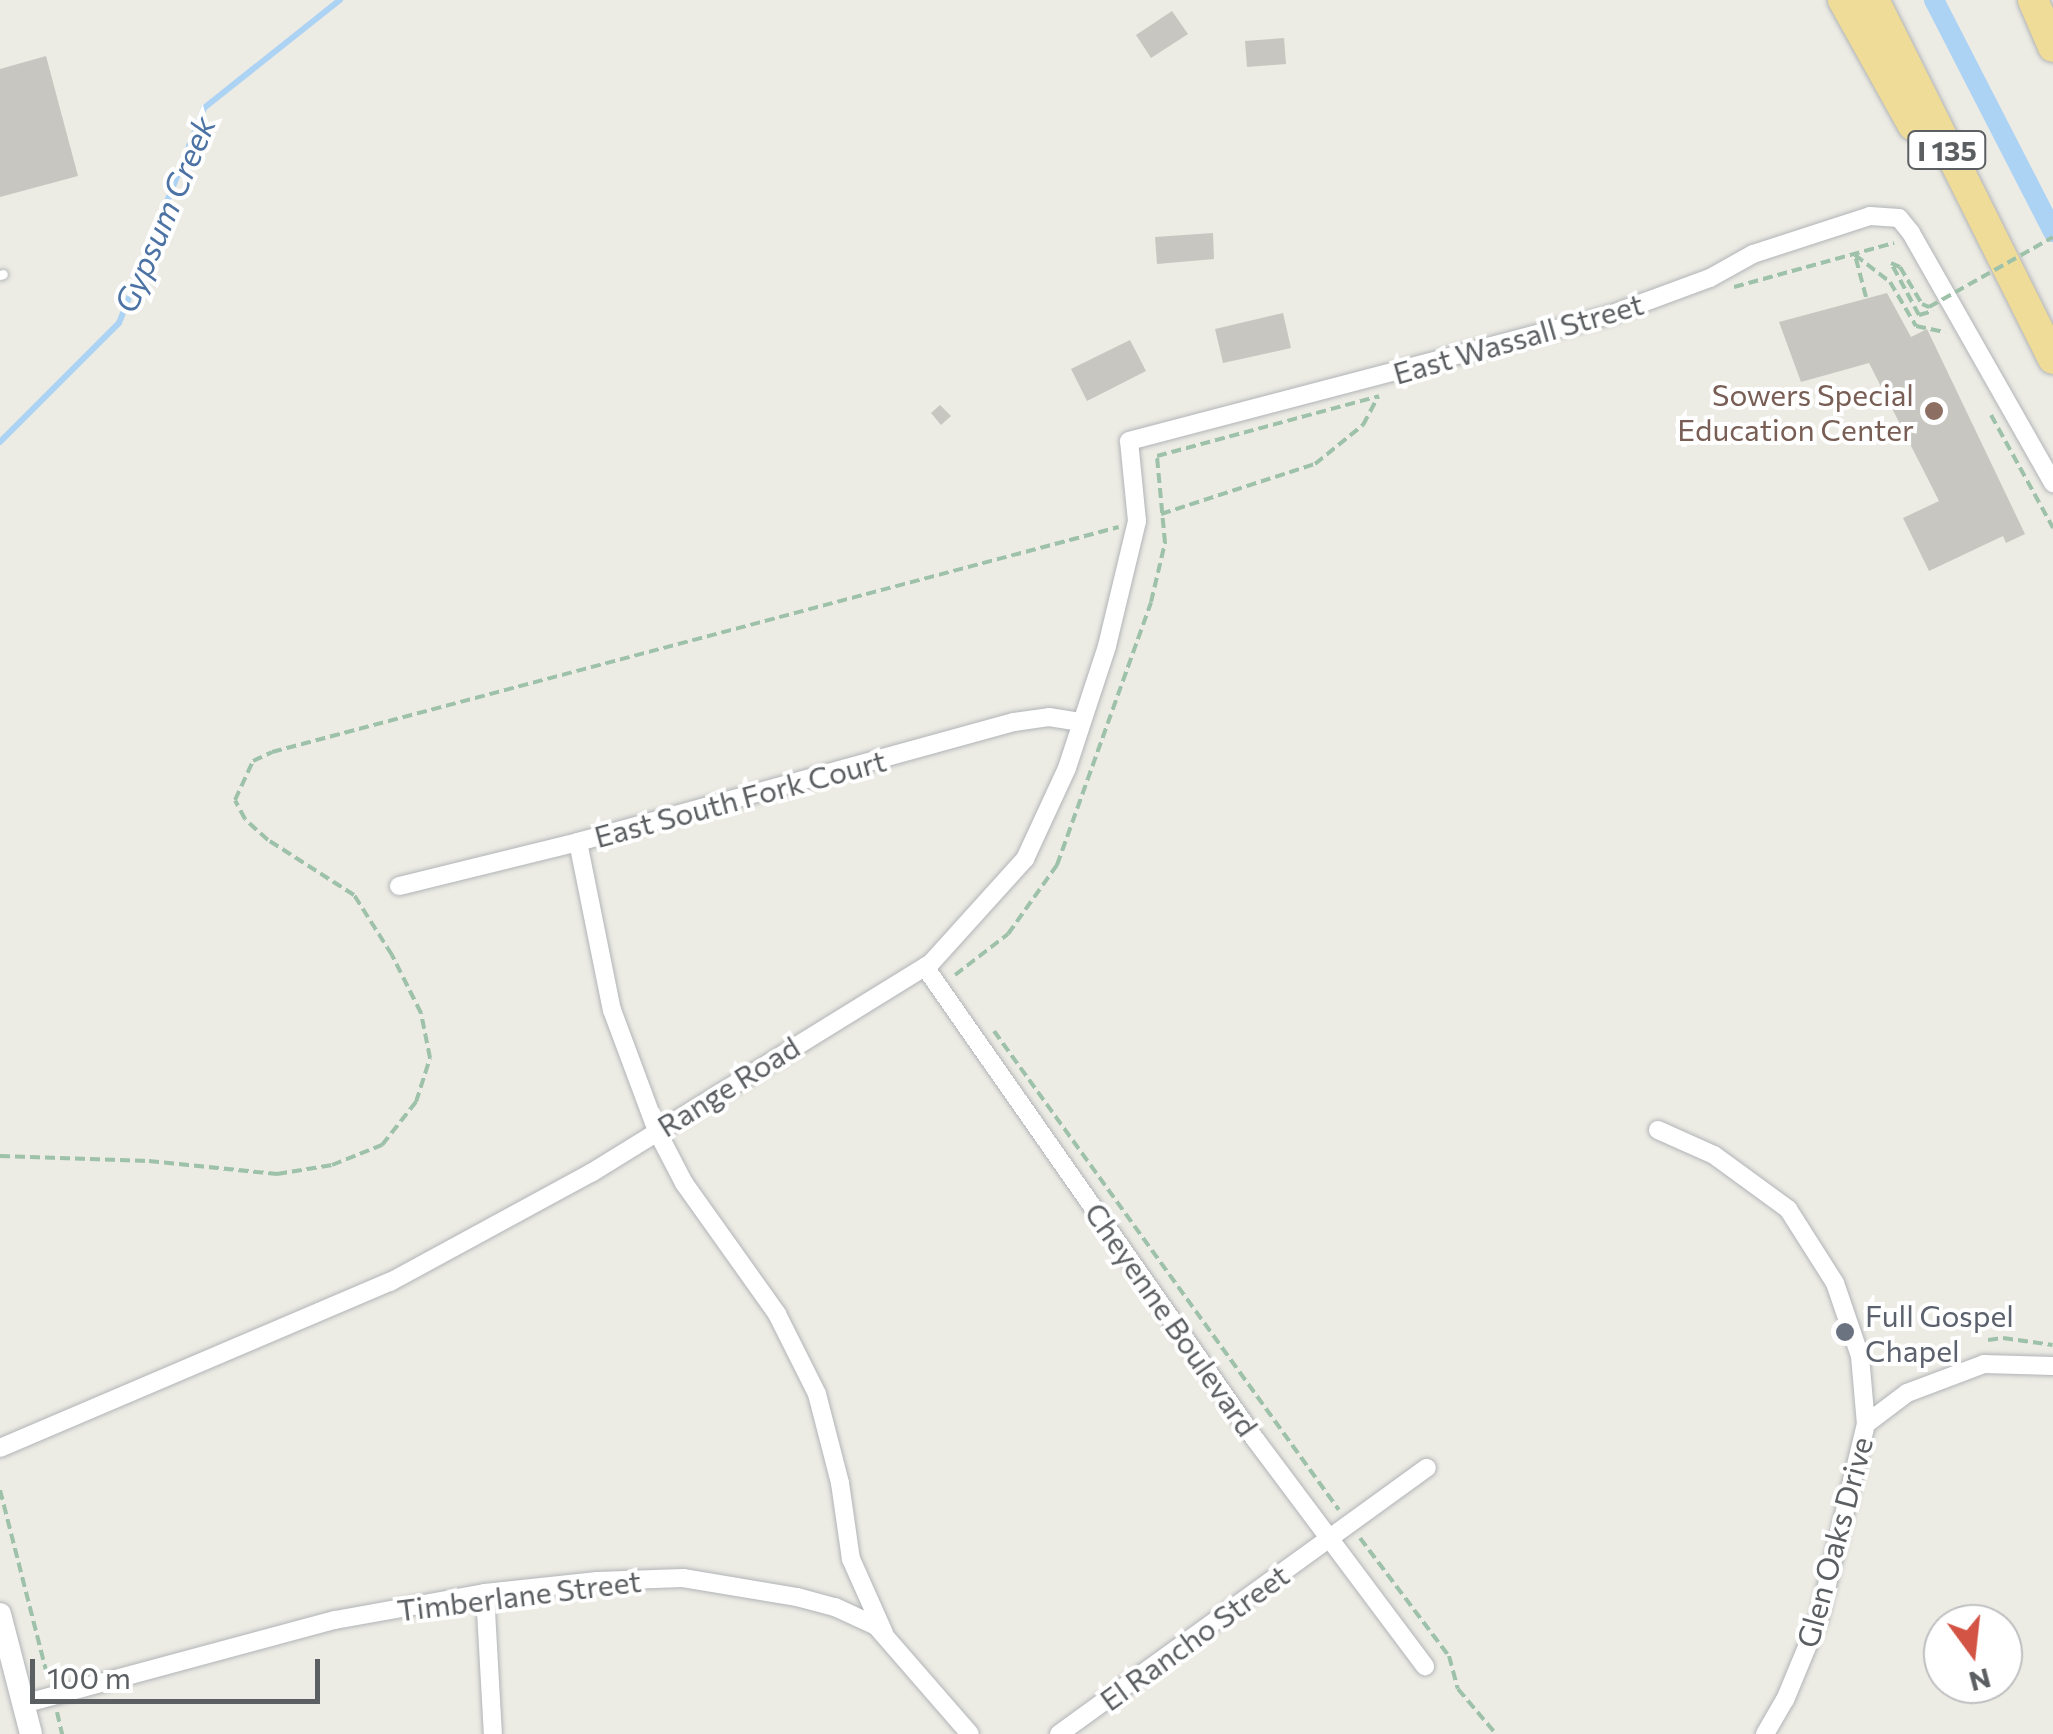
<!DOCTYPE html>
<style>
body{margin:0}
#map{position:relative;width:2053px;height:1734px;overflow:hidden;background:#ecebe4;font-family:Commissioner,sans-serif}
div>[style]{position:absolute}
.stream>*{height:6px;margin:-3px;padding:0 3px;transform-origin:3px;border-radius:3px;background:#acd2f4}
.canal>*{height:20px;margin:-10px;padding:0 10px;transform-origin:10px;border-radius:10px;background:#acd2f4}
.building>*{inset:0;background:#c8c6c0}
.path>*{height:4px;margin-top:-2px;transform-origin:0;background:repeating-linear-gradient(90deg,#9dc1a9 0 10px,transparent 0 15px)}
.roads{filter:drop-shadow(0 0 2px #b1b4b7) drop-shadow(0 0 2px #b1b4b7)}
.lane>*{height:9px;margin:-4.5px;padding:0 4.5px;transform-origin:4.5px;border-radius:4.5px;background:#fff}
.street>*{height:18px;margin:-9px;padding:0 9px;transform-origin:9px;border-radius:9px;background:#fff}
.secondary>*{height:22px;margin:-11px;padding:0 11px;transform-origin:11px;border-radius:11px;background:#fff}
.highway>*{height:30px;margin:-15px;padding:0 15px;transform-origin:15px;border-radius:15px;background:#efdc98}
.path-bridge>*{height:4px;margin-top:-2px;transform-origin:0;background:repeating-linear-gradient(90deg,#9dc1a9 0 10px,transparent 0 15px)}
.dots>*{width:28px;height:28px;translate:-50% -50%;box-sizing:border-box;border:5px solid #fff;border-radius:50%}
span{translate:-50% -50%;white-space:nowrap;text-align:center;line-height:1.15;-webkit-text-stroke:8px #fff;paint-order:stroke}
.shield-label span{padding:2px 8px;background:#fff;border:2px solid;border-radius:8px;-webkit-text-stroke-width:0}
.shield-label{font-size:28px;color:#5c5f62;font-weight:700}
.street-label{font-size:30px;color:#5c5f62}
.education-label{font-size:30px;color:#785e54}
.right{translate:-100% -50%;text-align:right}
.worship-label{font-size:30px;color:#5b616d}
.left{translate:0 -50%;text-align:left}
.water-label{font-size:32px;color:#4c73a4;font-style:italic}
.north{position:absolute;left:1923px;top:1604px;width:100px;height:100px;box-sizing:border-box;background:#fff;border:2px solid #bebfc0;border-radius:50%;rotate:165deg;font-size:28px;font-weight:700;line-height:40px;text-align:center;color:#5c5f62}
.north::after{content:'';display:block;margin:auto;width:35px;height:45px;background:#d35444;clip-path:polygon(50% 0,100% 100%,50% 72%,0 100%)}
.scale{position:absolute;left:30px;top:1659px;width:290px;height:45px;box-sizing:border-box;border:5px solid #5c5f62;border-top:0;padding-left:12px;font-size:30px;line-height:35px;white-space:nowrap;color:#5c5f62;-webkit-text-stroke:8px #fff;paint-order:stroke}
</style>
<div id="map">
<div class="stream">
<div style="left:0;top:442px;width:168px;rotate:-45deg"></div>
<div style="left:119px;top:323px;width:231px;rotate:-68.4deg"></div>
<div style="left:204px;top:108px;width:174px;rotate:-38.5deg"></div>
</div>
<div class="canal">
<div style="left:1934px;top:0;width:261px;rotate:62.8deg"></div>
</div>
<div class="building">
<div style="clip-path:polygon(1172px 11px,1188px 34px,1151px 58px,1136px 35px)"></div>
<div style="clip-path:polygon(1284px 38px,1286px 64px,1247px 67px,1245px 41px)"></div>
<div style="clip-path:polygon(46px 56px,78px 176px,0 197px,0 69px)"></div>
<div style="clip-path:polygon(1213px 233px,1214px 259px,1157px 264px,1155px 237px)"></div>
<div style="clip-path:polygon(1887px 293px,1911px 337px,1927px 329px,2025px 534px,2006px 543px,2003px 536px,1929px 571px,1903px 518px,1939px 501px,1869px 363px,1801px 382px,1779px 322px)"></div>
<div style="clip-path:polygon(1283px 313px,1291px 348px,1223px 363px,1215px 329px)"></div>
<div style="clip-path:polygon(1130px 340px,1146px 371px,1087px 401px,1071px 369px)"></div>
<div style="clip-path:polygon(940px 405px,951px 416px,941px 425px,931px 413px)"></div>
</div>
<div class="path">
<div style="left:1734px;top:287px;width:166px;rotate:-15.4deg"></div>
<div style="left:1866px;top:297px;width:43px;rotate:-104.7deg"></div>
<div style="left:1855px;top:255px;width:44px;rotate:37.6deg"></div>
<div style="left:1890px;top:282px;width:51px;rotate:59.4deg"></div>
<div style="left:1916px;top:326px;width:30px;rotate:12deg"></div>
<div style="left:1919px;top:315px;width:15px;rotate:-16deg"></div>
<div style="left:1991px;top:415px;width:129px;rotate:61.2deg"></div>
<div style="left:1161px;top:514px;width:162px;rotate:-18deg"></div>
<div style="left:1315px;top:464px;width:62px;rotate:-39.1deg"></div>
<div style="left:1363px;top:425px;width:32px;rotate:-62deg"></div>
<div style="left:955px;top:975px;width:67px;rotate:-37.7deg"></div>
<div style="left:1008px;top:934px;width:85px;rotate:-54.6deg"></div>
<div style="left:1057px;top:865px;width:279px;rotate:-70.3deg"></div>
<div style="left:1151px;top:602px;width:61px;rotate:-76.7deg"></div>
<div style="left:1165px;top:543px;width:87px;rotate:-95.3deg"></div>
<div style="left:1157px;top:456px;width:230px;rotate:-15.1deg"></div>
<div style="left:994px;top:1031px;width:590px;rotate:54.24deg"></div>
<div style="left:0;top:1156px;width:149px;rotate:1.9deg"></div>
<div style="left:149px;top:1161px;width:129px;rotate:5.8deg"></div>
<div style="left:277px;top:1174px;width:56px;rotate:-9.3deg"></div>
<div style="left:332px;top:1165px;width:54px;rotate:-21.8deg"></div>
<div style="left:382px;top:1145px;width:55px;rotate:-51.7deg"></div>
<div style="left:416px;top:1102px;width:46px;rotate:-72.3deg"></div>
<div style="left:430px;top:1058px;width:46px;rotate:-101.3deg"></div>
<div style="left:421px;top:1013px;width:65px;rotate:-116.6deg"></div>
<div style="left:392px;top:955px;width:71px;rotate:-122.3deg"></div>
<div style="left:354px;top:895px;width:102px;rotate:-147.4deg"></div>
<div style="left:268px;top:840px;width:31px;rotate:-138deg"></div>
<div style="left:245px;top:819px;width:21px;rotate:-118deg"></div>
<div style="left:235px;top:800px;width:43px;rotate:-65.2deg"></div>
<div style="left:253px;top:761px;width:21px;rotate:-25deg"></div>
<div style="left:272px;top:752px;width:876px;rotate:-14.88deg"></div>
<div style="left:1988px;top:1340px;width:15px;rotate:-8deg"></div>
<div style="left:2003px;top:1338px;width:50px;rotate:8deg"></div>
<div style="left:0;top:1490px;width:195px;rotate:75.7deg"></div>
<div style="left:1360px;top:1538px;width:148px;rotate:53deg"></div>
<div style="left:1449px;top:1656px;width:34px;rotate:75deg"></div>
<div style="left:1458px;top:1689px;width:59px;rotate:49.8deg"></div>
<div style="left:57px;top:1712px;width:23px;rotate:77deg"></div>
</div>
<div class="roads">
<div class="lane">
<div style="left:0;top:275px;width:3px;rotate:-18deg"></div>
</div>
<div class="street">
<div style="left:578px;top:842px;width:171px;rotate:78.6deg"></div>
<div style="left:612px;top:1010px;width:129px;rotate:69.6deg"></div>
<div style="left:657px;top:1131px;width:59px;rotate:62.6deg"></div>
<div style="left:684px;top:1183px;width:161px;rotate:54.6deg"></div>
<div style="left:777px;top:1314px;width:89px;rotate:63.4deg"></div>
<div style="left:817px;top:1394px;width:92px;rotate:75.5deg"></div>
<div style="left:840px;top:1483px;width:77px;rotate:81.8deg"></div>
<div style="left:851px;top:1559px;width:81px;rotate:66deg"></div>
<div style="left:399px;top:886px;width:184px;rotate:-13.8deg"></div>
<div style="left:578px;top:842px;width:452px;rotate:-15.4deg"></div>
<div style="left:1014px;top:722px;width:35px;rotate:-8deg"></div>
<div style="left:1049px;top:717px;width:33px;rotate:9deg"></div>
<div style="left:925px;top:967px;width:576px;rotate:55.04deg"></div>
<div style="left:1255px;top:1439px;width:284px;rotate:53.2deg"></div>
<div style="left:1658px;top:1130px;width:61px;rotate:24.1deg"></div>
<div style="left:1714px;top:1155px;width:92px;rotate:36.1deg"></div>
<div style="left:1788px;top:1209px;width:88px;rotate:57.6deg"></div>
<div style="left:1835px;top:1283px;width:77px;rotate:71.1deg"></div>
<div style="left:1860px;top:1356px;width:68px;rotate:85deg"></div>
<div style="left:0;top:1448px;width:424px;rotate:-23.1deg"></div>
<div style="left:390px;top:1282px;width:229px;rotate:-28.5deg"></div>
<div style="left:591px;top:1173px;width:398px;rotate:-31.7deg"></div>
<div style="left:930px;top:964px;width:142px;rotate:-47.9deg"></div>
<div style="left:1025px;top:859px;width:100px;rotate:-65.2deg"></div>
<div style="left:1067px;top:768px;width:128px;rotate:-71.8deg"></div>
<div style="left:1107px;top:646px;width:129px;rotate:-76.5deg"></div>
<div style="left:1137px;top:521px;width:80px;rotate:-95.7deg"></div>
<div style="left:1129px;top:441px;width:494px;rotate:-14.7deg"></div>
<div style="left:1607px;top:316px;width:110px;rotate:-20.3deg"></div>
<div style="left:1710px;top:278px;width:49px;rotate:-29.2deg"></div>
<div style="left:1753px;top:254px;width:123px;rotate:-18deg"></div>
<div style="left:1870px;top:216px;width:29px;rotate:4deg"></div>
<div style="left:1899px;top:218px;width:19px;rotate:51deg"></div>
<div style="left:1911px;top:233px;width:288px;rotate:60.4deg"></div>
<div style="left:485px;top:1593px;width:141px;rotate:86.8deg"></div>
<div style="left:23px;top:1704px;width:323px;rotate:-15.1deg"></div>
<div style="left:335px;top:1620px;width:152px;rotate:-10.2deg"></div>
<div style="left:485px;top:1593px;width:113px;rotate:-6.1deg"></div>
<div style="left:597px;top:1581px;width:86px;rotate:-2deg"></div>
<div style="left:683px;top:1578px;width:116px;rotate:9.5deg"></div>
<div style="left:797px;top:1597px;width:39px;rotate:15deg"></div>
<div style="left:835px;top:1607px;width:45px;rotate:24.9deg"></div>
<div style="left:876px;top:1626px;width:143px;rotate:49deg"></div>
<div style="left:1059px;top:1734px;width:454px;rotate:-35.9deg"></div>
<div style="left:1765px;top:1734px;width:39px;rotate:-60deg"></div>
<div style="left:1785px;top:1700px;width:89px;rotate:-67.5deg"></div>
<div style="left:1819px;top:1618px;width:200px;rotate:-76.4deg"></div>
<div style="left:1866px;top:1424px;width:51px;rotate:-37.1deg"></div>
<div style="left:1907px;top:1393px;width:82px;rotate:-20.6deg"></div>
<div style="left:1984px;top:1364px;width:69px;rotate:1.7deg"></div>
</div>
<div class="secondary">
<div style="left:0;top:1614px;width:124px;rotate:75.5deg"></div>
</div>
<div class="highway">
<div style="left:1843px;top:0;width:144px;rotate:60.9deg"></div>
<div style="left:1874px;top:0;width:401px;rotate:63.5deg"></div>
<div style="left:2033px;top:0;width:51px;rotate:66.9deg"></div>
</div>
</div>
<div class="path-bridge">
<div style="left:1919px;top:315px;width:59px;rotate:-118.3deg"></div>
<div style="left:1891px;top:263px;width:10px;rotate:24deg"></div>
<div style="left:1900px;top:267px;width:43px;rotate:59.3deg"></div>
<div style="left:1922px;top:304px;width:8px;rotate:23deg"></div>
<div style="left:1929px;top:307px;width:142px;rotate:-29.4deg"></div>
</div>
<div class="dots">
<div style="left:1934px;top:411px;background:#8d6e63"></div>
<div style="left:1845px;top:1332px;background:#6b7280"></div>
</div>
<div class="shield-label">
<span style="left:1947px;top:150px">I 135</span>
</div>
<div class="street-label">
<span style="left:1518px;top:338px;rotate:-16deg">East Wassall Street</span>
<span style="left:740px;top:798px;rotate:-15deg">East South Fork Court</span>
<span style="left:728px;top:1086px;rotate:-32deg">Range Road</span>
<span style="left:1172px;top:1319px;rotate:55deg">Cheyenne Boulevard</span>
<span style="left:1834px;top:1542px;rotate:-75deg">Glen Oaks Drive</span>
<span style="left:519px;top:1595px;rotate:-7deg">Timberlane Street</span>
<span style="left:1194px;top:1637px;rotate:-36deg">El Rancho Street</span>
</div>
<div class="education-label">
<span class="right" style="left:1914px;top:411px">Sowers Special<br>Education Center</span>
</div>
<div class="worship-label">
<span class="left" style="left:1865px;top:1332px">Full Gospel<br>Chapel</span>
</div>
<div class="water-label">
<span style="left:164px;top:214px;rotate:-67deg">Gypsum Creek</span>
</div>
<div class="north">N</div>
<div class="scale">100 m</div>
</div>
